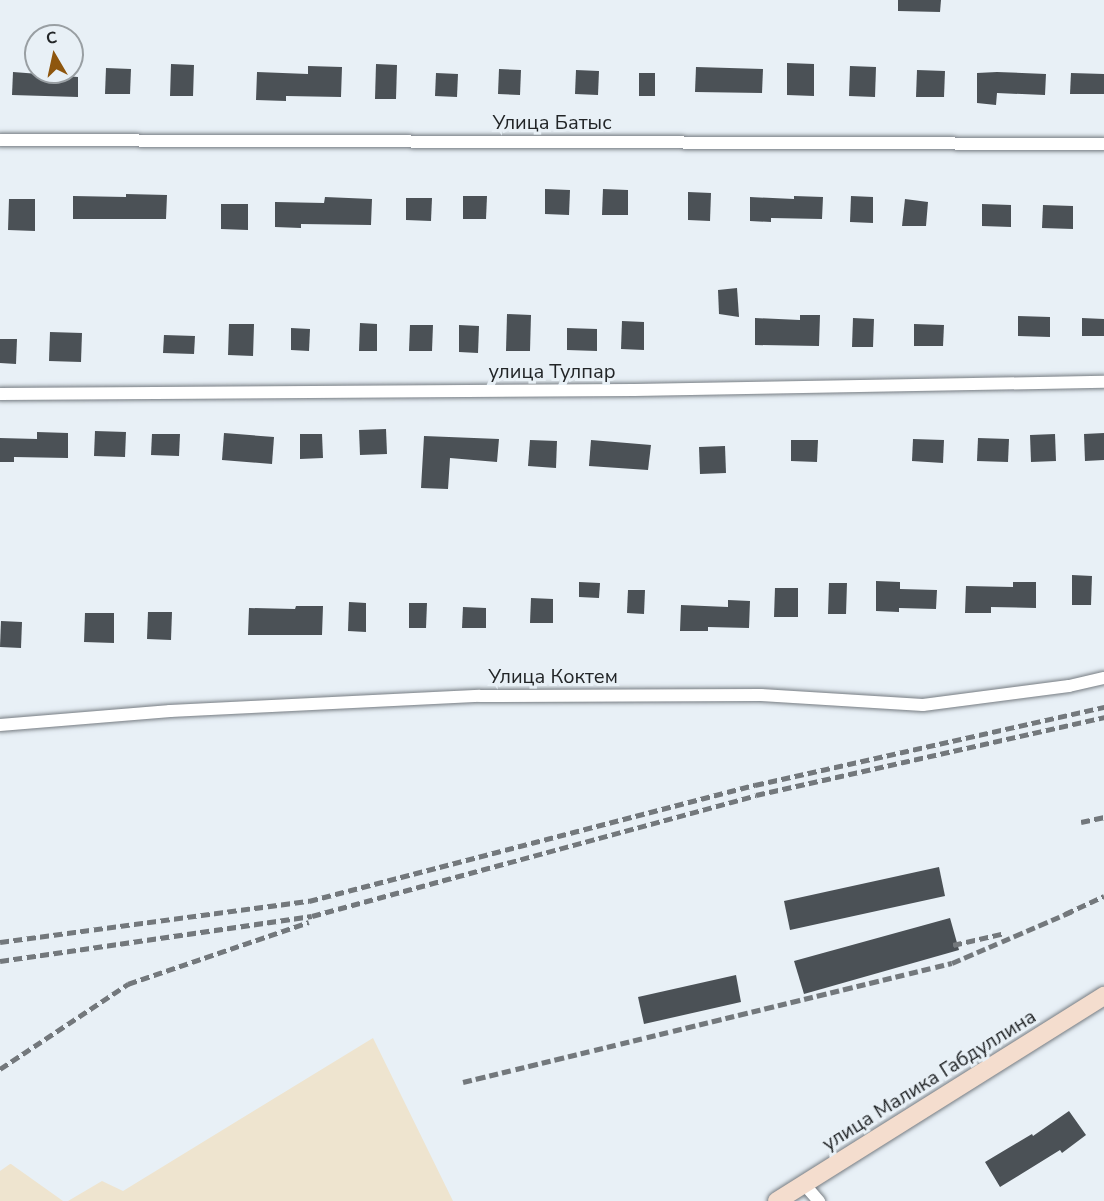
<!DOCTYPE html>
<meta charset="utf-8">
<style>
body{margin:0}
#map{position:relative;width:1104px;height:1201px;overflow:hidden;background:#e8f0f6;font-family:"Nunito Sans",sans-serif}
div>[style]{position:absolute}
.industrial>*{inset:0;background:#eee4cf}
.building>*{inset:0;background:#4b5156}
.roads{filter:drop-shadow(0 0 2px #767c82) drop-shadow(0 0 2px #767c82)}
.street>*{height:12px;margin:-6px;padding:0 6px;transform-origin:6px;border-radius:6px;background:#fff}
.secondary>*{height:18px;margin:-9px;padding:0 9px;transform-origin:9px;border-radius:9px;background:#f4ddce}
.rail>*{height:4.5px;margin-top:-2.25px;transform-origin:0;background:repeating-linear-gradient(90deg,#73787c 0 9px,transparent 0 13.5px)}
span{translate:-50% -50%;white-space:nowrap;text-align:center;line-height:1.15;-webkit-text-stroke:6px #e8f0f6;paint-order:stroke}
.street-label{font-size:20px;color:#222527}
.north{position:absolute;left:24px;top:24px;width:60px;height:60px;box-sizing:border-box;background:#e8f0f6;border:2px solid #999fa3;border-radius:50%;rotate:351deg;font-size:16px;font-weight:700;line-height:24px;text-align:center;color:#222527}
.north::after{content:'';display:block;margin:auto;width:21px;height:27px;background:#8e560e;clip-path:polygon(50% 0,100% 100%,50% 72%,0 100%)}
</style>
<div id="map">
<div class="industrial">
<div style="clip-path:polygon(373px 1038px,453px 1201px,68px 1201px,102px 1181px,123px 1191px)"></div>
<div style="clip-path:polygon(10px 1164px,11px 1164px,63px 1201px,0 1201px,0 1171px)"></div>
</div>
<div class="building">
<div style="clip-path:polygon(898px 0,941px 0,940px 12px,898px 11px)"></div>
<div style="clip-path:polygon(787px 63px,814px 64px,814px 96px,787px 95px)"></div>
<div style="clip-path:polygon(171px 64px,194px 65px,193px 96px,170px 96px)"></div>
<div style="clip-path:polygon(376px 64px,397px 65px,396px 99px,375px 99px)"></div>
<div style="clip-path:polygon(308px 66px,342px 67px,341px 97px,286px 96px,286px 101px,256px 100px,257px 72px,308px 74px)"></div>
<div style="clip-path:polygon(850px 66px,876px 67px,875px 97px,849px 96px)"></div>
<div style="clip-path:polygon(696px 67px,763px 69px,762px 93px,695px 92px)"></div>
<div style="clip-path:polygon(106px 68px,131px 69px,130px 94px,105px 94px)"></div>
<div style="clip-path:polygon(499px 69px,521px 70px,520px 95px,498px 94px)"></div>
<div style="clip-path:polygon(576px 70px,599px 71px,598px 95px,575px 94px)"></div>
<div style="clip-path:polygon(917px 70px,945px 71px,944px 97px,916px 97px)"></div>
<div style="clip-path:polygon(13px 72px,78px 77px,78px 97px,12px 95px)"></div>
<div style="clip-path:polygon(997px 72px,1046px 74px,1045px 95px,997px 93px,996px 105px,977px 103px,977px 73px)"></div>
<div style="clip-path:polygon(436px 73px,458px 74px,457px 97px,435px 96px)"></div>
<div style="clip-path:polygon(639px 73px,655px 73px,655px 96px,639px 96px)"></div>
<div style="clip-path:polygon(1071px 73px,1104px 74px,1104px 94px,1070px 94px)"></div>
<div style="clip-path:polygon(545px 189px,570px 190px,569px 215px,545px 214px)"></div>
<div style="clip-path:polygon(603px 189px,628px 190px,628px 215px,602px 215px)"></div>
<div style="clip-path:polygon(688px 192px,711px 193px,710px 221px,688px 220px)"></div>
<div style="clip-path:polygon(126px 194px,167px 195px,166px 219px,73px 219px,73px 196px,126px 197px)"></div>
<div style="clip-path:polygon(463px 196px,487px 196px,486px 219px,463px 219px)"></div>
<div style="clip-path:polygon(794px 196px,823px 197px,822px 219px,771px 218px,771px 222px,750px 221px,750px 197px,794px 199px)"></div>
<div style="clip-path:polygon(851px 196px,873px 197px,873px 223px,850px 222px)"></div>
<div style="clip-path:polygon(325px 197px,372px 199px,371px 225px,301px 224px,301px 228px,275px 227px,275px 202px,324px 203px)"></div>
<div style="clip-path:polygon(406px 198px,432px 198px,431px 221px,406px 220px)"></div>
<div style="clip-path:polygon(9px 199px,35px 199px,35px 231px,8px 230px)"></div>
<div style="clip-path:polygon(905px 199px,928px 202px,926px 226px,902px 226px)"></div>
<div style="clip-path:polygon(221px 204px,248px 204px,248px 230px,221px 229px)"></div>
<div style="clip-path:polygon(982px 204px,1011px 205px,1011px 227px,982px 226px)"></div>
<div style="clip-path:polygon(1043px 205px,1073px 206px,1073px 229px,1042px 228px)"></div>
<div style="clip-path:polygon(737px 288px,739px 317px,719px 314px,718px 290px)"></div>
<div style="clip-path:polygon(507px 314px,531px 315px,530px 351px,506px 351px)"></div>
<div style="clip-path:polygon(800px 315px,820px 315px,819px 346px,755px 345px,755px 318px,800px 320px)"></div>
<div style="clip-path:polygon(1018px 316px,1050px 317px,1050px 337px,1018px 336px)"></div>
<div style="clip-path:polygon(853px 318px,874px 319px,873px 347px,852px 347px)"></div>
<div style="clip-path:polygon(1082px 318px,1104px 319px,1104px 336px,1082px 336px)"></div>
<div style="clip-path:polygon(622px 321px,644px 322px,644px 350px,621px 349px)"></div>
<div style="clip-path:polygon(360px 323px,377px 324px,377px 351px,359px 351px)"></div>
<div style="clip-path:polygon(229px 324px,254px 324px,253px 356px,228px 355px)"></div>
<div style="clip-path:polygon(914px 324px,944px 325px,943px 346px,914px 346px)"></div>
<div style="clip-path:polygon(410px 325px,433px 325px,432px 351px,409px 351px)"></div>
<div style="clip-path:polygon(459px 325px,479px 326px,478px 353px,459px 352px)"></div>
<div style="clip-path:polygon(291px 328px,310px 329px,309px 351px,291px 350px)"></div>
<div style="clip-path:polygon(567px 328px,597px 329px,597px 351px,567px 350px)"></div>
<div style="clip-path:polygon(50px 332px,82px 333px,81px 362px,49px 361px)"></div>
<div style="clip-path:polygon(164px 335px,195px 336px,194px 354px,163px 353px)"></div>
<div style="clip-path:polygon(0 339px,17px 339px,16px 364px,0 363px)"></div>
<div style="clip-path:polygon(386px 429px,387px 454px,360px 455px,359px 430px)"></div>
<div style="clip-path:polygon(95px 431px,126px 432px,125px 457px,94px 456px)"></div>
<div style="clip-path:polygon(37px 432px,68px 433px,68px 458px,14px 457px,14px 462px,0 462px,0 438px,37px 439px)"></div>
<div style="clip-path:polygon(224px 433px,274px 437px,272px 464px,222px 460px)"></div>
<div style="clip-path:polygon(1104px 433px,1104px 460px,1085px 461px,1084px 434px)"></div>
<div style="clip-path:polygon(152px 434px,180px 434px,179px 456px,151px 455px)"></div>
<div style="clip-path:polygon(300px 434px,322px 434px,323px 458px,300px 459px)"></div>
<div style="clip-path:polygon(1055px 434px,1056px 461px,1031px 462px,1030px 435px)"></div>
<div style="clip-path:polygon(424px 436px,499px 439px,497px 462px,450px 458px,448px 489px,421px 488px)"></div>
<div style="clip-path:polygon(978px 438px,1009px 439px,1008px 462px,977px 461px)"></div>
<div style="clip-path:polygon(913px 439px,944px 440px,943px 463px,912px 461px)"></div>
<div style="clip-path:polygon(530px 440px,557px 441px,556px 468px,528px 466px)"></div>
<div style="clip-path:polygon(591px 440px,651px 445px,648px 470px,589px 466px)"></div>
<div style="clip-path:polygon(791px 440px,818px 440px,817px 462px,791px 461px)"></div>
<div style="clip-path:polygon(725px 446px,726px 473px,700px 474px,699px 447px)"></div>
<div style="clip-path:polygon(1072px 575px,1092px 576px,1091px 605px,1072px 605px)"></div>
<div style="clip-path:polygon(876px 581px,900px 582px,900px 589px,937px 590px,936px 609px,899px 608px,899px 612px,876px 611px)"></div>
<div style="clip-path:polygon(579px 582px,600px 583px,599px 598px,579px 597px)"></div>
<div style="clip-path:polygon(1013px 582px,1036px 582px,1036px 608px,991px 607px,991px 613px,965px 613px,966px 586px,1013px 587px)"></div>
<div style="clip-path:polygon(829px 583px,847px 583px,846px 614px,828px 614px)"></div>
<div style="clip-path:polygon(775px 588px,798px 588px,798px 617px,774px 617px)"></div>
<div style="clip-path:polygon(628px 590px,645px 590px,644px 614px,627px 613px)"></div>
<div style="clip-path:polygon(531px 598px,553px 599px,553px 623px,530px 623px)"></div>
<div style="clip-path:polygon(728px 600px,750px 601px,749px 628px,708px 627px,708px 631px,680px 631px,681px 605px,728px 607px)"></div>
<div style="clip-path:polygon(349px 602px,366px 603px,366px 632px,348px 631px)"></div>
<div style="clip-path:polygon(409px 603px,427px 603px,426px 628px,409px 628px)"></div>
<div style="clip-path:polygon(296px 606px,323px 606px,322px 635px,248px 635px,249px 608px,295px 609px)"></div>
<div style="clip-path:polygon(463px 607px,486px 608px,486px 628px,462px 628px)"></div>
<div style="clip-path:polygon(148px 612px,172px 612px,171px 640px,147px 639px)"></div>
<div style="clip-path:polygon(85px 613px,114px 613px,114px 643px,84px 642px)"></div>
<div style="clip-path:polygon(1px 621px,22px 622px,21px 648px,0 647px)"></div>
<div style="clip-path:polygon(939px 867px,945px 896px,790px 930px,784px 901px)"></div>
<div style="clip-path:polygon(950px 918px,959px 950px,804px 994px,794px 961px)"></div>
<div style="clip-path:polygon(736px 975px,741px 1002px,644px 1024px,638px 997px)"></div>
<div style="clip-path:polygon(1069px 1111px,1086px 1135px,1062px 1153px,1060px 1150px,1000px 1187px,985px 1162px,1032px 1134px,1033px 1136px)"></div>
</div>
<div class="roads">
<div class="street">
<div style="left:0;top:140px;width:1104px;rotate:0.21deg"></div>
<div style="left:0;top:394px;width:634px;rotate:-0.36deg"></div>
<div style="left:634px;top:390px;width:470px;rotate:-1deg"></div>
<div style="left:0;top:725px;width:171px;rotate:-4.7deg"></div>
<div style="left:170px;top:711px;width:310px;rotate:-2.8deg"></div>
<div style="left:480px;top:696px;width:281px;rotate:-0.2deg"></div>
<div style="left:761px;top:695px;width:162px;rotate:3.5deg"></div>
<div style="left:923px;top:705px;width:147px;rotate:-7.4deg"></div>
<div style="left:1069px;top:686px;width:36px;rotate:-13deg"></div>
<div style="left:804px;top:1184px;width:23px;rotate:49deg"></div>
</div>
<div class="secondary">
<div style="left:777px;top:1201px;width:386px;rotate:-32.1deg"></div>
</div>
</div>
<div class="rail">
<div style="left:1081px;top:822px;width:24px;rotate:-12deg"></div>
<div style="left:1065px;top:914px;width:43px;rotate:-24.8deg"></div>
<div style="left:0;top:942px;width:312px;rotate:-7.6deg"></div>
<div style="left:309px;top:901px;width:461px;rotate:-14.6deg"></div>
<div style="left:755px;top:785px;width:358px;rotate:-12.6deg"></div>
<div style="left:953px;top:945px;width:53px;rotate:-13deg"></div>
<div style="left:0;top:961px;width:315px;rotate:-8.2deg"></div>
<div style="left:312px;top:916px;width:460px;rotate:-15.2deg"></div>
<div style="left:756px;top:795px;width:357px;rotate:-12.6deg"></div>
<div style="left:0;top:1069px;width:154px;rotate:-33.6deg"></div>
<div style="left:128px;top:984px;width:191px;rotate:-18.9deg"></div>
<div style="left:463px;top:1082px;width:503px;rotate:-13.68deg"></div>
<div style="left:952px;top:963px;width:132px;rotate:-23.3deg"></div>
</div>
<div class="street-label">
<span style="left:552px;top:122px">Улица Батыс</span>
<span style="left:552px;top:371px">улица Тулпар</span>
<span style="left:553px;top:676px">Улица Коктем</span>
<span style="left:929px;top:1080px;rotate:-32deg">улица Малика Габдуллина</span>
</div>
<div class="north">С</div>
</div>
